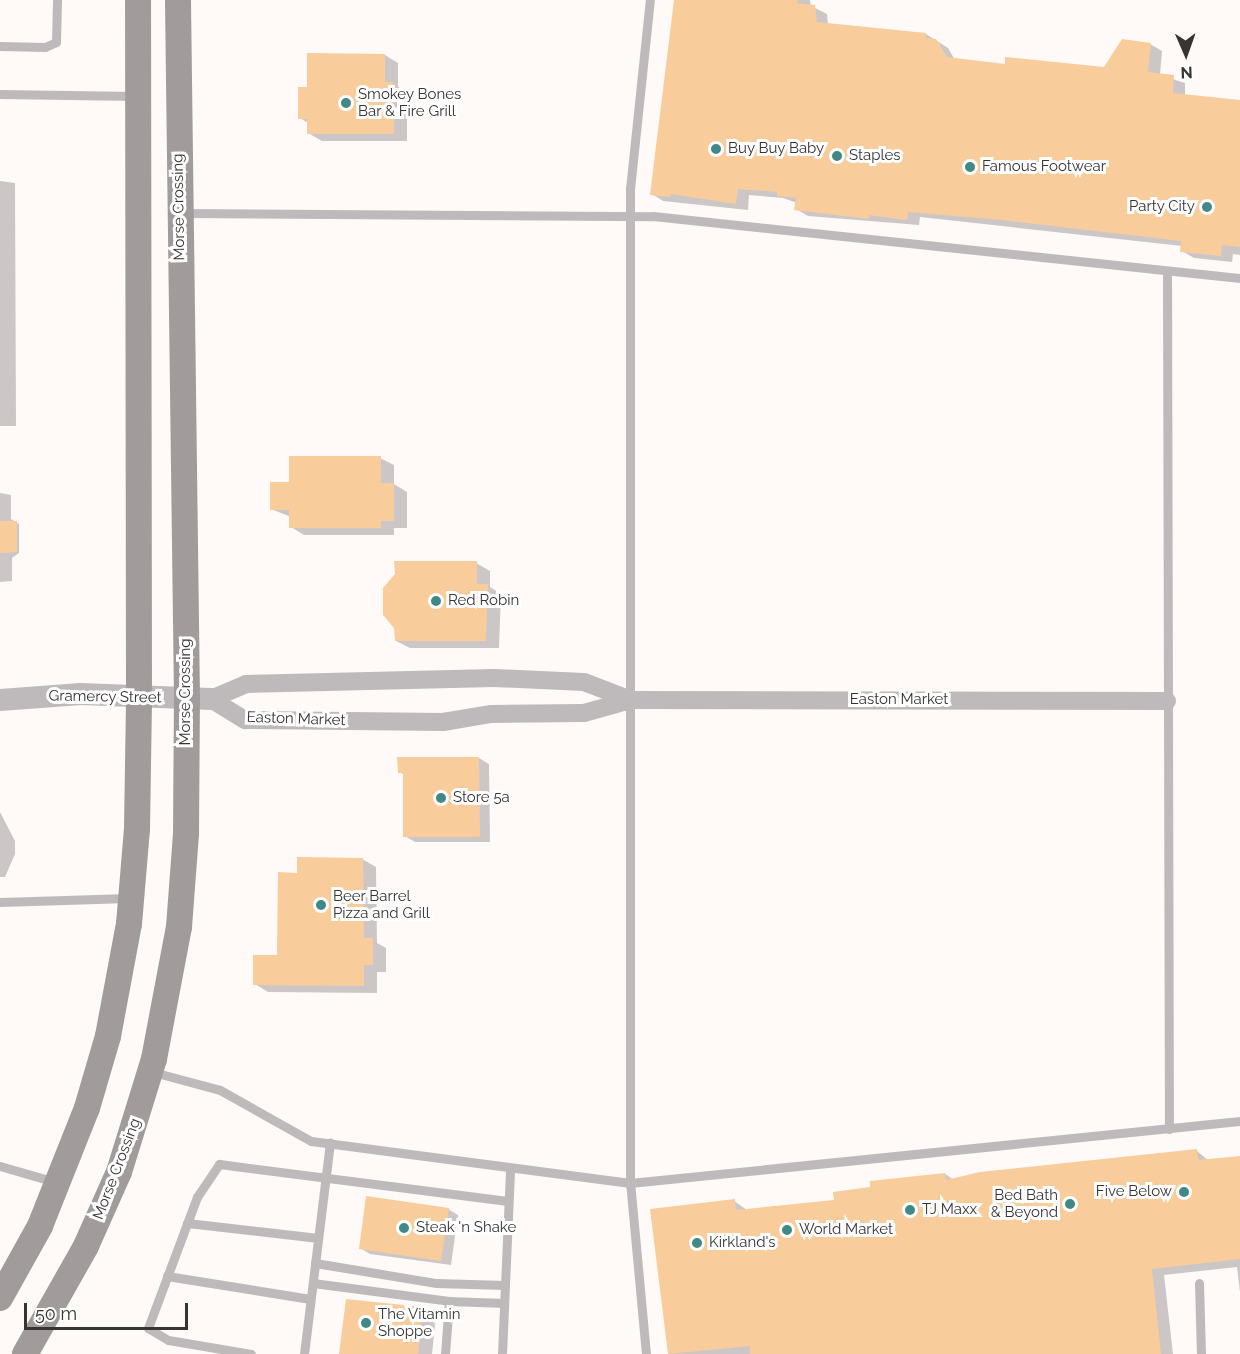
<!DOCTYPE html>
<style>
body{margin:0}
#map{position:relative;width:1240px;height:1354px;overflow:hidden;background:#fff9f8;font-family:Raleway,sans-serif}
div>[style]{position:absolute}
.shadow>*{inset:0;background:#0003}
.building>*{inset:0;background:#f9cc9c}
.service>*{height:9px;margin:-4.5px;padding:0 4.5px;transform-origin:4.5px;border-radius:4.5px;background:#bebabb}
.minor>*{height:18px;margin:-9px;padding:0 9px;transform-origin:9px;border-radius:9px;background:#bebabb}
.tertiary>*{height:22px;margin:-11px;padding:0 11px;transform-origin:11px;border-radius:11px;background:#bebabb}
.secondary>*{height:26px;margin:-13px;padding:0 13px;transform-origin:13px;border-radius:13px;background:#a19b9c}
.dots>*{width:16px;height:16px;translate:-50% -50%;box-sizing:border-box;border:3px solid #fff;border-radius:50%}
span{translate:-50% -50%;white-space:nowrap;text-align:center;line-height:1.15;-webkit-text-stroke:6px #fff;paint-order:stroke}
.poi-label{font-size:15px;color:#373433}
.left{translate:0 -50%;text-align:left}
.right{translate:-100% -50%;text-align:right}
.street-label{font-size:15px;color:#373433}
.north{position:absolute;left:1156px;top:24px;width:60px;height:60px;-webkit-text-stroke:4px #fff;paint-order:stroke;rotate:178deg;font-size:16px;font-weight:700;line-height:24px;text-align:center;color:#373433}
.north::after{content:'';display:block;margin:auto;width:21px;height:27px;background:#373433;clip-path:polygon(50% 0,100% 100%,50% 72%,0 100%)}
.scale{position:absolute;left:24px;top:1303px;width:164px;height:27px;box-sizing:border-box;border:3px solid #373433;border-top:0;padding-left:8px;font-size:18px;line-height:21px;white-space:nowrap;color:#373433;-webkit-text-stroke:4px #fff;paint-order:stroke}
</style>
<div id="map">
<div class="shadow">
<div style="clip-path:polygon(675px 0,810px 0,811px 6px,827px 14px,828px 24px,926px 34px,948px 48px,955px 60px,1006px 65px,1105px 69px,1150px 44px,1162px 51px,1160px 75px,1185px 83px,1185px 95px,1240px 101px,1240px 255px,1233px 254px,1232px 262px,1194px 258px,1182px 251px,1182px 246px,920px 217px,919px 225px,808px 216px,796px 209px,797px 203px,783px 198px,749px 195px,748px 210px,663px 201px,652px 194px)"></div>
<div style="clip-path:polygon(385px 55px,398px 63px,398px 87px,407px 92px,407px 141px,322px 141px,308px 133px,308px 123px,300px 118px,308px 89px)"></div>
<div style="clip-path:polygon(0 181px,15px 183px,16px 426px,0 426px)"></div>
<div style="clip-path:polygon(380px 458px,394px 465px,394px 484px,407px 492px,407px 528px,394px 528px,394px 535px,304px 535px,291px 527px,291px 517px,271px 509px,291px 483px)"></div>
<div style="clip-path:polygon(0 493px,11px 495px,11px 519px,19px 524px,19px 553px,12px 558px,12px 581px,0 582px)"></div>
<div style="clip-path:polygon(476px 563px,490px 571px,490px 587px,501px 594px,499px 648px,410px 648px,396px 641px)"></div>
<div style="clip-path:polygon(399px 758px,479px 758px,489px 764px,490px 842px,415px 842px,405px 836px,405px 775px,399px 772px)"></div>
<div style="clip-path:polygon(0 812px,15px 841px,15px 854px,5px 877px,0 877px)"></div>
<div style="clip-path:polygon(362px 859px,376px 867px,377px 943px,386px 948px,386px 972px,377px 972px,377px 993px,268px 992px,255px 984px,278px 957px,299px 874px)"></div>
<div style="clip-path:polygon(1197px 1151px,1209px 1161px,1240px 1157px,1240px 1292px,1237px 1267px,1164px 1275px,1173px 1354px,669px 1354px,652px 1210px,734px 1201px,747px 1210px,836px 1201px,872px 1188px,945px 1174px,954px 1180px)"></div>
<div style="clip-path:polygon(448px 1209px,458px 1215px,451px 1265px,370px 1254px,360px 1248px)"></div>
<div style="clip-path:polygon(423px 1308px,436px 1316px,432px 1354px,341px 1354px)"></div>
</div>
<div class="building">
<div style="clip-path:polygon(674px 0,798px 0,797px 3px,815px 5px,817px 22px,926px 33px,926px 38px,936px 39px,947px 57px,1005px 64px,1005px 57px,1104px 67px,1122px 39px,1151px 43px,1148px 72px,1174px 75px,1173px 93px,1240px 100px,1240px 247px,1222px 245px,1221px 256px,1180px 252px,1181px 241px,1002px 220px,908px 212px,907px 220px,869px 215px,869px 219px,794px 210px,796px 198px,777px 196px,777px 192px,738px 189px,736px 204px,671px 194px,670px 197px,650px 195px)"></div>
<div style="clip-path:polygon(307px 53px,385px 54px,385px 82px,393px 82px,394px 134px,307px 134px,307px 119px,298px 119px,298px 87px,307px 87px)"></div>
<div style="clip-path:polygon(289px 456px,381px 456px,381px 483px,394px 483px,394px 521px,381px 521px,381px 528px,289px 528px,289px 510px,270px 510px,270px 482px,289px 482px)"></div>
<div style="clip-path:polygon(0 521px,17px 521px,17px 552px,0 553px)"></div>
<div style="clip-path:polygon(394px 561px,477px 561px,477px 584px,488px 584px,486px 641px,395px 641px,394px 628px,383px 615px,383px 588px,395px 574px)"></div>
<div style="clip-path:polygon(397px 757px,479px 757px,480px 837px,403px 837px,403px 773px,398px 773px)"></div>
<div style="clip-path:polygon(297px 857px,363px 858px,364px 938px,373px 938px,373px 965px,364px 965px,364px 986px,253px 985px,253px 955px,277px 955px,278px 872px,297px 873px)"></div>
<div style="clip-path:polygon(1197px 1149px,1198px 1160px,1240px 1156px,1240px 1259px,1152px 1269px,1161px 1354px,750px 1354px,750px 1346px,668px 1354px,650px 1209px,735px 1199px,736px 1210px,834px 1200px,833px 1192px,870px 1187px,870px 1181px,945px 1173px,946px 1180px,980px 1172px)"></div>
<div style="clip-path:polygon(366px 1196px,449px 1208px,441px 1261px,359px 1249px)"></div>
<div style="clip-path:polygon(346px 1299px,423px 1307px,418px 1354px,339px 1354px)"></div>
</div>
<div class="service">
<div style="left:0;top:46px;width:45px;rotate:1.3deg"></div>
<div style="left:45px;top:47px;width:12px;rotate:-24deg"></div>
<div style="left:56px;top:42px;width:42px;rotate:-88.6deg"></div>
<div style="left:0;top:94px;width:136px;rotate:0.8deg"></div>
<div style="left:184px;top:213px;width:469px;rotate:0.4deg"></div>
<div style="left:653px;top:216px;width:590px;rotate:6.03deg"></div>
<div style="left:1167px;top:271px;width:858px;rotate:89.87deg"></div>
<div style="left:0;top:902px;width:129px;rotate:-1.8deg"></div>
<div style="left:153px;top:1072px;width:69px;rotate:15deg"></div>
<div style="left:220px;top:1090px;width:104px;rotate:29.3deg"></div>
<div style="left:311px;top:1141px;width:322px;rotate:7.5deg"></div>
<div style="left:630px;top:1183px;width:613px;rotate:-5.8deg"></div>
<div style="left:0;top:1166px;width:57px;rotate:16.2deg"></div>
<div style="left:187px;top:1223px;width:132px;rotate:6.5deg"></div>
<div style="left:315px;top:1263px;width:123px;rotate:9.4deg"></div>
<div style="left:436px;top:1283px;width:69px;rotate:1.7deg"></div>
<div style="left:167px;top:1276px;width:145px;rotate:9.1deg"></div>
<div style="left:313px;top:1283px;width:137px;rotate:7.5deg"></div>
<div style="left:449px;top:1301px;width:55px;rotate:2.1deg"></div>
<div style="left:1199px;top:1283px;width:71px;rotate:88.4deg"></div>
<div style="left:251px;top:1354px;width:84px;rotate:-170.4deg"></div>
<div style="left:168px;top:1340px;width:23px;rotate:-149deg"></div>
<div style="left:148px;top:1328px;width:140px;rotate:-69.5deg"></div>
<div style="left:197px;top:1197px;width:40px;rotate:-56deg"></div>
<div style="left:219px;top:1164px;width:291px;rotate:7.3deg"></div>
<div style="left:304px;top:1354px;width:213px;rotate:-83deg"></div>
<div style="left:445px;top:1354px;width:53px;rotate:-85.7deg"></div>
<div style="left:502px;top:1354px;width:186px;rotate:-87.5deg"></div>
<div style="left:646px;top:1354px;width:172px;rotate:-95.3deg"></div>
<div style="left:630px;top:1183px;width:994px;rotate:-90deg"></div>
<div style="left:630px;top:189px;width:190px;rotate:-84deg"></div>
</div>
<div class="minor">
<div style="left:211px;top:699px;width:40px;rotate:32deg"></div>
<div style="left:245px;top:720px;width:198px;rotate:0.6deg"></div>
<div style="left:443px;top:722px;width:49px;rotate:-9.5deg"></div>
<div style="left:491px;top:714px;width:93px;rotate:-0.6deg"></div>
<div style="left:584px;top:713px;width:49px;rotate:-15.5deg"></div>
<div style="left:631px;top:700px;width:536px;rotate:0.11deg"></div>
<div style="left:211px;top:699px;width:38px;rotate:-23deg"></div>
<div style="left:246px;top:684px;width:248px;rotate:-1.4deg"></div>
<div style="left:494px;top:678px;width:90px;rotate:2.5deg"></div>
<div style="left:584px;top:682px;width:50px;rotate:21deg"></div>
</div>
<div class="tertiary">
<div style="left:0;top:700px;width:81px;rotate:-4.2deg"></div>
<div style="left:81px;top:694px;width:130px;rotate:2.2deg"></div>
</div>
<div class="secondary">
<div style="left:0;top:1298px;width:82px;rotate:-60.9deg"></div>
<div style="left:40px;top:1226px;width:127px;rotate:-68.3deg"></div>
<div style="left:87px;top:1108px;width:75px;rotate:-73.7deg"></div>
<div style="left:108px;top:1036px;width:114px;rotate:-79.4deg"></div>
<div style="left:129px;top:924px;width:95px;rotate:-85.2deg"></div>
<div style="left:137px;top:829px;width:132px;rotate:-89.1deg"></div>
<div style="left:139px;top:697px;width:697px;rotate:-90.08deg"></div>
<div style="left:25px;top:1354px;width:124px;rotate:-60.5deg"></div>
<div style="left:86px;top:1246px;width:81px;rotate:-66deg"></div>
<div style="left:119px;top:1172px;width:118px;rotate:-72.8deg"></div>
<div style="left:154px;top:1059px;width:134px;rotate:-79.3deg"></div>
<div style="left:179px;top:927px;width:93px;rotate:-85.7deg"></div>
<div style="left:186px;top:834px;width:135px;rotate:-89.6deg"></div>
<div style="left:187px;top:699px;width:699px;rotate:-90.74deg"></div>
</div>
<div class="dots">
<div style="left:346px;top:103px;background:#418986"></div>
<div style="left:716px;top:149px;background:#418986"></div>
<div style="left:837px;top:156px;background:#418986"></div>
<div style="left:970px;top:167px;background:#418986"></div>
<div style="left:1207px;top:207px;background:#418986"></div>
<div style="left:436px;top:601px;background:#418986"></div>
<div style="left:441px;top:798px;background:#418986"></div>
<div style="left:321px;top:905px;background:#418986"></div>
<div style="left:1184px;top:1192px;background:#418986"></div>
<div style="left:1070px;top:1204px;background:#418986"></div>
<div style="left:910px;top:1210px;background:#418986"></div>
<div style="left:404px;top:1228px;background:#418986"></div>
<div style="left:787px;top:1230px;background:#418986"></div>
<div style="left:697px;top:1243px;background:#418986"></div>
<div style="left:366px;top:1323px;background:#418986"></div>
</div>
<div class="poi-label">
<span class="left" style="left:358px;top:103px">Smokey Bones<br>Bar &amp; Fire Grill</span>
<span class="left" style="left:728px;top:149px">Buy Buy Baby</span>
<span class="left" style="left:849px;top:156px">Staples</span>
<span class="left" style="left:982px;top:167px">Famous Footwear</span>
<span class="right" style="left:1195px;top:207px">Party City</span>
<span class="left" style="left:448px;top:601px">Red Robin</span>
<span class="left" style="left:453px;top:798px">Store 5a</span>
<span class="left" style="left:333px;top:905px">Beer Barrel<br>Pizza and Grill</span>
<span class="right" style="left:1172px;top:1192px">Five Below</span>
<span class="right" style="left:1058px;top:1204px">Bed Bath<br>&amp; Beyond</span>
<span class="left" style="left:922px;top:1210px">TJ Maxx</span>
<span class="left" style="left:416px;top:1228px">Steak 'n Shake</span>
<span class="left" style="left:799px;top:1230px">World Market</span>
<span class="left" style="left:709px;top:1243px">Kirkland's</span>
<span class="left" style="left:378px;top:1323px">The Vitamin<br>Shoppe</span>
</div>
<div class="street-label">
<span style="left:179px;top:207px;rotate:-91deg">Morse Crossing</span>
<span style="left:186px;top:692px;rotate:-90deg">Morse Crossing</span>
<span style="left:105px;top:697px;rotate:1deg">Gramercy Street</span>
<span style="left:899px;top:700px">Easton Market</span>
<span style="left:296px;top:719px;rotate:2deg">Easton Market</span>
<span style="left:117px;top:1169px;rotate:-69deg">Morse Crossing</span>
</div>
<div class="north">N</div>
<div class="scale">50 m</div>
</div>
